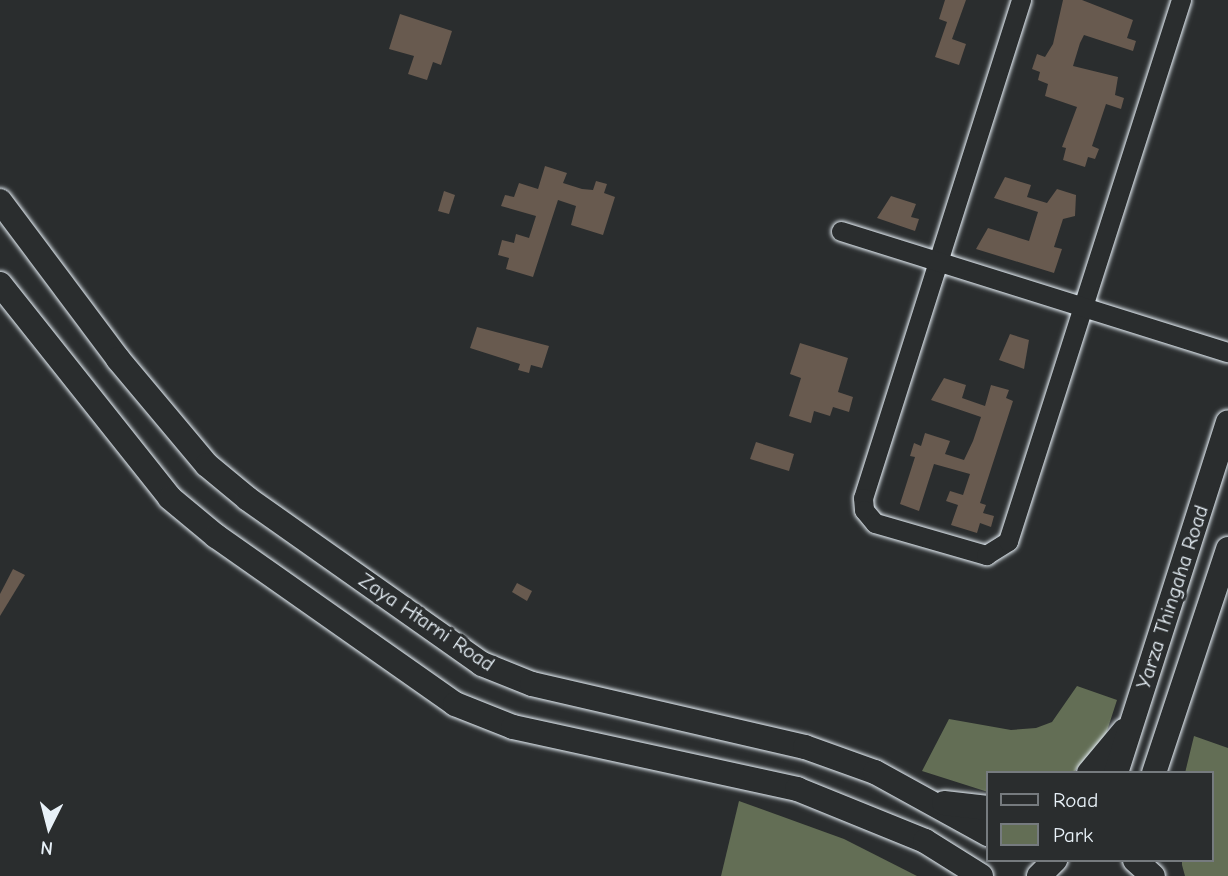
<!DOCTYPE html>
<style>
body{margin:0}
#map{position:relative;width:1228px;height:876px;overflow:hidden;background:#2a2d2e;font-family:"Comic Neue",sans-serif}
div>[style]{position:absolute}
.green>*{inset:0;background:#636e55}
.building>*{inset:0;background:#685a4f}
.roads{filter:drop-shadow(0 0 2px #e8f1f8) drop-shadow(0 0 2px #e8f1f8)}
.minor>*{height:19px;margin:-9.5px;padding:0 9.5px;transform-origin:9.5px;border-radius:9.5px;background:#2a2d2e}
.major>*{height:24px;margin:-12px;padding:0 12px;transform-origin:12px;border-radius:12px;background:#2a2d2e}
span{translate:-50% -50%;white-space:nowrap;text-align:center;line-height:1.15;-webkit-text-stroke:6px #2a2d2e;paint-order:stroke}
.street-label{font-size:21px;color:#e8f1f8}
.legend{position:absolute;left:986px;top:771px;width:228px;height:91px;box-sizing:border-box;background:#2a2d2e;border:2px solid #767b7f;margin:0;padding:9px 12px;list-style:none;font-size:21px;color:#e8f1f8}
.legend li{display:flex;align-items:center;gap:14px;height:35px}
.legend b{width:35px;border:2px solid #767b7f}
.north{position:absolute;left:14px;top:792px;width:70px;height:70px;-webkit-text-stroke:5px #2a2d2e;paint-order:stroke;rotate:186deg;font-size:19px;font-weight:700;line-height:28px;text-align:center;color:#e8f1f8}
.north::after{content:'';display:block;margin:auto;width:24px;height:32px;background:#e8f1f8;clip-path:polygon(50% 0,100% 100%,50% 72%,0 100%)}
</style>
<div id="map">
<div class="green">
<div style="clip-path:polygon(1077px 686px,1117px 700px,1106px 734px,1073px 773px,988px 773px,988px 792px,922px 771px,949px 719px,1011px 730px,1036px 728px,1052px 722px)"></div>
<div style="clip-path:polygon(1194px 736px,1228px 748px,1228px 876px,1185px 876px,1182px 865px,1182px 860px,1212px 860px,1212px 773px,1185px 773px)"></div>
<div style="clip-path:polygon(739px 801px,844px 839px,917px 876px,721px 876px)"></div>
</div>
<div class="building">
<div style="clip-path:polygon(945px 0,966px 0,952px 39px,966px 44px,959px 65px,935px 57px,947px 22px,939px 19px)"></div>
<div style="clip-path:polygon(1063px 0,1082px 0,1133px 20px,1127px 38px,1136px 41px,1133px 51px,1084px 35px,1080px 43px,1073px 66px,1118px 77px,1115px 95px,1124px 98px,1121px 109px,1106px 104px,1092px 146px,1099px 149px,1095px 159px,1088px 157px,1085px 167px,1063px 160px,1066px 148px,1062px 147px,1077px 107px,1045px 96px,1048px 84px,1038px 80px,1040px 72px,1032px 69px,1037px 54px,1045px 57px,1053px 44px)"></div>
<div style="clip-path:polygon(400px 14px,452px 31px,441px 65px,433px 62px,427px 80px,408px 74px,414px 56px,389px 49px)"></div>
<div style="clip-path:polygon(545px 166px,567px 173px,563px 183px,582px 189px,593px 190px,596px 181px,607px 184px,604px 193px,615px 197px,603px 235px,571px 225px,576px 206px,558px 200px,533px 277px,506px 269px,509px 258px,498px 255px,502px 240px,514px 243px,516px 234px,529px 238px,536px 216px,501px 206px,505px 195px,514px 197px,519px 183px,538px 189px)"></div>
<div style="clip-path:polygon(1005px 177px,1031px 185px,1027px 197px,1047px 203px,1057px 189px,1076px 195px,1075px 216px,1063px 219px,1054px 247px,1062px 249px,1054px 273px,976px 249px,988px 228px,1029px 241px,1038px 212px,994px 198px)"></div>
<div style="clip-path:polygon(444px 191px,455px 195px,449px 214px,438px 211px)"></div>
<div style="clip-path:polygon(891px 196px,916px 204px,911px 217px,919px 219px,915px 231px,877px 218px)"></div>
<div style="clip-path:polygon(477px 327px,549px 346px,542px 368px,531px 365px,529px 373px,518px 370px,520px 364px,470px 348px)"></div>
<div style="clip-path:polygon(1010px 334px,1029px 340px,1024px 369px,999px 360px)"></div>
<div style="clip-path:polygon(800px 343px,848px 358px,838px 392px,853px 397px,849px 412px,833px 407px,830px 416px,814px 411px,811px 423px,789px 416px,801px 378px,790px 374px)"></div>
<div style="clip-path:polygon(944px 378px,966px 385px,962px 398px,985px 406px,991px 385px,1009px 390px,1006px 398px,1013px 401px,980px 503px,986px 505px,983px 513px,994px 516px,991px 527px,980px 523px,977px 533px,951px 525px,958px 505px,946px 501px,950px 491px,963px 495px,970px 474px,934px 464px,919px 511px,900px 504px,915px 457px,910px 456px,914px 443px,921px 446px,925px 433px,950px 441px,945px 454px,964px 460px,973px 441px,981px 417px,931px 400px)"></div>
<div style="clip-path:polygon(756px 442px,794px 454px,789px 471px,750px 459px)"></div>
<div style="clip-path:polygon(13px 569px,25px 575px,0 616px,0 594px)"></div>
<div style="clip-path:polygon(517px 583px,532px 591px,527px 601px,512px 592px)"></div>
</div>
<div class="roads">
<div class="minor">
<div style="left:1021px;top:0;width:522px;rotate:107.6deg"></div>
<div style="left:863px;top:498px;width:12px;rotate:85deg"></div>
<div style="left:864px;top:510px;width:17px;rotate:50deg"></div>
<div style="left:875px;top:523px;width:116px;rotate:16.1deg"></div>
<div style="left:986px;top:555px;width:26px;rotate:-32deg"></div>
<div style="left:1008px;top:541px;width:568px;rotate:-72.27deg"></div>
<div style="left:841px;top:231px;width:405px;rotate:17.4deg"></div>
</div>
<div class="major">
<div style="left:0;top:201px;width:197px;rotate:53.2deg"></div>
<div style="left:118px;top:359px;width:138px;rotate:50deg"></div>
<div style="left:207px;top:465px;width:53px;rotate:39.7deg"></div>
<div style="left:248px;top:499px;width:286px;rotate:35.2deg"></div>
<div style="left:482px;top:664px;width:54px;rotate:21.8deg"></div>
<div style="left:532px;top:684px;width:280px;rotate:13deg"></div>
<div style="left:805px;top:747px;width:74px;rotate:19.7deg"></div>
<div style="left:875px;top:772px;width:129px;rotate:28.8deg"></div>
<div style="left:0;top:284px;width:273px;rotate:51.5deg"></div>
<div style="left:170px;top:498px;width:60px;rotate:39.6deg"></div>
<div style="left:216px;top:536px;width:292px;rotate:35.1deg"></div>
<div style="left:455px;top:704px;width:62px;rotate:21.6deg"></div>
<div style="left:513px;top:727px;width:291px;rotate:12.3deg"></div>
<div style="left:797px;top:789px;width:138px;rotate:22.1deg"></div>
<div style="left:925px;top:841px;width:66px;rotate:32deg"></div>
<div style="left:1089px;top:773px;width:55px;rotate:-50.2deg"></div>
<div style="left:1116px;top:773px;width:368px;rotate:-72.3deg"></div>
<div style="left:1154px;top:773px;width:236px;rotate:-71.7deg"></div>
<div style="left:944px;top:803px;width:44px;rotate:6.5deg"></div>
<div style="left:1135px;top:860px;width:24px;rotate:42deg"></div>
<div style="left:1039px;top:876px;width:23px;rotate:-45deg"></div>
</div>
</div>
<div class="street-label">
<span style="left:1172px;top:597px;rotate:-72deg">Yarza Thingaha Road</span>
<span style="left:427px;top:622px;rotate:34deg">Zaya Htarni Road</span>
</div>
<ul class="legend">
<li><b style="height:9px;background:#2a2d2e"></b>Road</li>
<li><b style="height:19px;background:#636e55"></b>Park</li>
</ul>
<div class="north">N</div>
</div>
